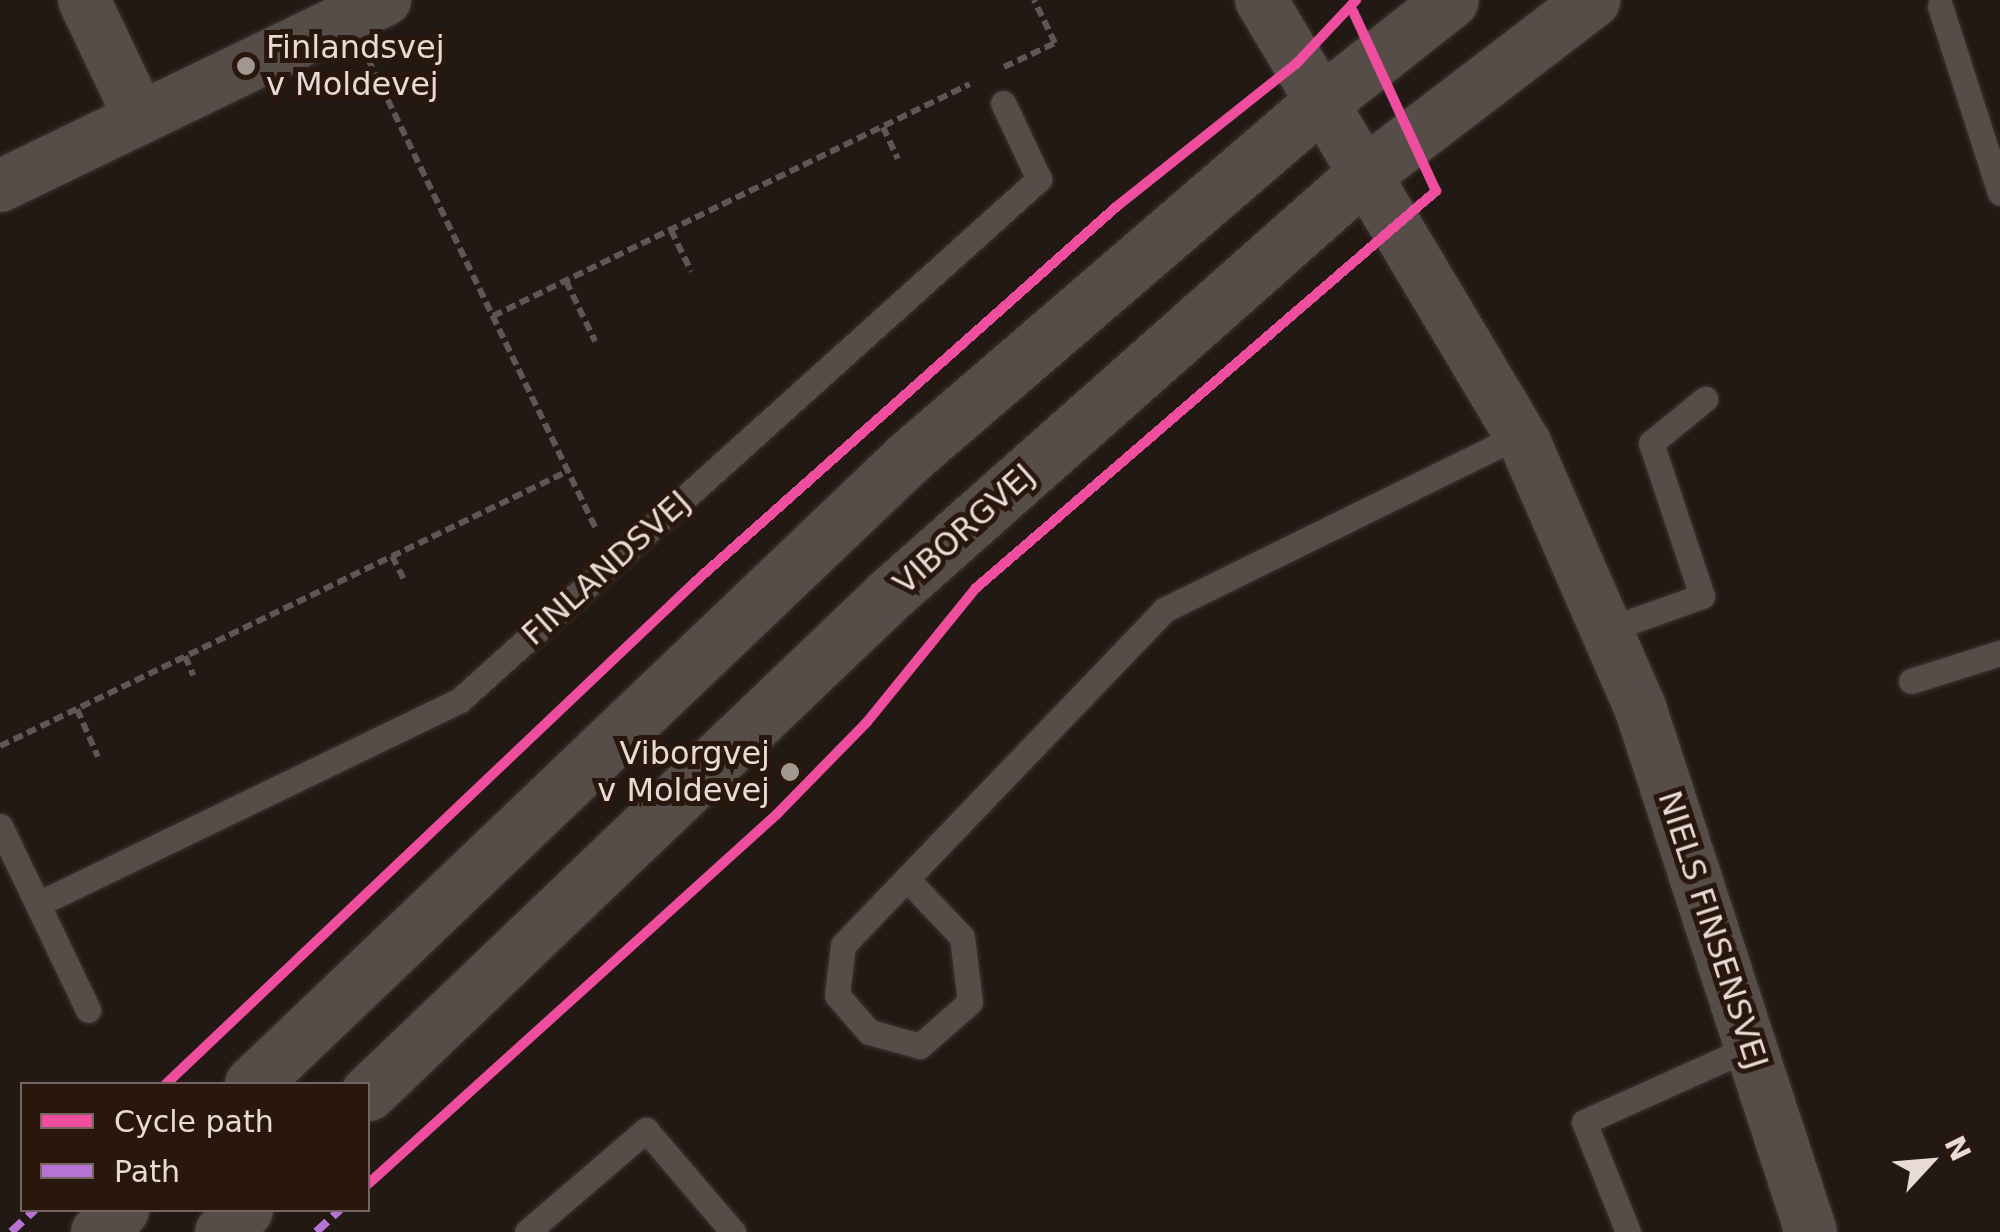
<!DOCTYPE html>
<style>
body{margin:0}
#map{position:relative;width:2000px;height:1232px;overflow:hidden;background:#231914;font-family:"DejaVu Sans",sans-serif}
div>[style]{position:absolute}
.path>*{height:6px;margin-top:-3px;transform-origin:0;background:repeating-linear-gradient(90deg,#5e5754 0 10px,transparent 0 15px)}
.roads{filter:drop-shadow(0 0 2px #3c3430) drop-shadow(0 0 2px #3c3430)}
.service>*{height:25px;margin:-12.5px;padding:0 12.5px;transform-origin:12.5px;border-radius:12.5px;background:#564d49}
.minor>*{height:52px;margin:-26px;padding:0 26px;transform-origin:26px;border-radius:26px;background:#564d49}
.tertiary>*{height:55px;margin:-27.5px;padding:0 27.5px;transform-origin:27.5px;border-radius:27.5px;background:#564d49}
.quiet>*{height:8px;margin-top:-4px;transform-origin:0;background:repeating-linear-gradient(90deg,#b673d3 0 15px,transparent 0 23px)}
.cycleway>*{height:10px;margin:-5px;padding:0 5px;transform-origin:5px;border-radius:5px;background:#ef4d9e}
.dots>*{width:28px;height:28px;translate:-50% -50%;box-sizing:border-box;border:5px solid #29170e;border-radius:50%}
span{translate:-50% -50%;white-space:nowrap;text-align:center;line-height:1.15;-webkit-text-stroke:10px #29170e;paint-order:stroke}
.poi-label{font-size:32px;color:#e8dbd5}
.left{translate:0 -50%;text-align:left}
.right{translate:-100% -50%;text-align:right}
.street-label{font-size:32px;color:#e8dbd5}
.legend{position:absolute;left:20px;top:1082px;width:350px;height:130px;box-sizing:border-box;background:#29170e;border:2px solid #75655e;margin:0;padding:12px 18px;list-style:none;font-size:30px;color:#e8dbd5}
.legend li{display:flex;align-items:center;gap:20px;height:50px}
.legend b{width:50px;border:2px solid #75655e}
.north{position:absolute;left:1880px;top:1112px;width:100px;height:100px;-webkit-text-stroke:8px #29170e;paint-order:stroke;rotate:64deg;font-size:28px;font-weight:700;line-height:40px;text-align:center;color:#e8dbd5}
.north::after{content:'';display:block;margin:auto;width:35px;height:45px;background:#e8dbd5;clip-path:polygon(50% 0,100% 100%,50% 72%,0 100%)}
</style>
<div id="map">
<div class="path">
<div style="left:368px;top:59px;width:522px;rotate:64.12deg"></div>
<div style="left:1004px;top:67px;width:56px;rotate:-25.2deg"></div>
<div style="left:1055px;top:43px;width:48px;rotate:-116deg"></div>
<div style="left:883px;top:127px;width:35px;rotate:65deg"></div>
<div style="left:671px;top:230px;width:46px;rotate:64deg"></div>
<div style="left:566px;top:281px;width:67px;rotate:64.2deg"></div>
<div style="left:493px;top:316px;width:530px;rotate:-25.94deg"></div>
<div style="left:392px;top:556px;width:27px;rotate:63deg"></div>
<div style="left:185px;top:656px;width:21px;rotate:67deg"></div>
<div style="left:77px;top:709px;width:52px;rotate:66.4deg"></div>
<div style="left:0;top:746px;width:631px;rotate:-25.83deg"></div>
</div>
<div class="roads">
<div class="service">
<div style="left:1940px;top:6px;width:196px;rotate:72.2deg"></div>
<div style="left:1607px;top:630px;width:101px;rotate:-19.7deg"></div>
<div style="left:1702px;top:596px;width:161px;rotate:-108.4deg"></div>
<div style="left:1651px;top:443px;width:70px;rotate:-39.2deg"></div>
<div style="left:1911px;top:681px;width:93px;rotate:-17.5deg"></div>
<div style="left:0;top:826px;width:204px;rotate:64.4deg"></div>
<div style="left:907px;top:879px;width:80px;rotate:46.5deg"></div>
<div style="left:962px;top:937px;width:65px;rotate:83deg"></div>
<div style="left:970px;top:1002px;width:67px;rotate:138.7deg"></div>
<div style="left:920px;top:1046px;width:53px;rotate:-164.6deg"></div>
<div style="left:869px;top:1032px;width:49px;rotate:-130.9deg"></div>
<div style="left:837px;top:995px;width:50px;rotate:-83.2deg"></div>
<div style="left:843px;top:945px;width:464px;rotate:-46.2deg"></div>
<div style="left:1164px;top:610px;width:396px;rotate:-26.2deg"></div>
<div style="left:38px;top:904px;width:469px;rotate:-25.8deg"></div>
<div style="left:460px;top:700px;width:779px;rotate:-41.98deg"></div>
<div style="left:1039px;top:179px;width:84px;rotate:-115.3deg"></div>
<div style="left:527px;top:1232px;width:157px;rotate:-40.6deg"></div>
<div style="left:646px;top:1130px;width:134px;rotate:49.5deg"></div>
<div style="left:1628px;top:1232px;width:118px;rotate:-111.8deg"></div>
<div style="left:1584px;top:1122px;width:183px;rotate:-24.2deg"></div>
</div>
<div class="minor">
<div style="left:84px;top:0;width:131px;rotate:64.6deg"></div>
<div style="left:1261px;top:0;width:516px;rotate:59.21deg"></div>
<div style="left:1525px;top:443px;width:288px;rotate:66.5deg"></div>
<div style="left:1640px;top:707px;width:552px;rotate:71.96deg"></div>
<div style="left:0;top:186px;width:428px;rotate:-25.8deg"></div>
</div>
<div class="tertiary">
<div style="left:252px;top:1084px;width:908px;rotate:-43.66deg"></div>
<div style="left:909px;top:457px;width:540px;rotate:-40.72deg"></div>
<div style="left:1318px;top:105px;width:169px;rotate:-38.3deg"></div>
<div style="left:368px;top:1093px;width:721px;rotate:-43.71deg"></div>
<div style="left:889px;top:595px;width:632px;rotate:-41.54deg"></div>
<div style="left:1362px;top:176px;width:290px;rotate:-37.4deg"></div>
<div style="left:98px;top:1232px;width:32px;rotate:-44deg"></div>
<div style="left:222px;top:1232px;width:32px;rotate:-44deg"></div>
</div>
</div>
<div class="quiet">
<div style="left:11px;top:1232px;width:33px;rotate:-43deg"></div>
<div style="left:316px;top:1232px;width:33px;rotate:-43deg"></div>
</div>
<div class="cycleway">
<div style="left:166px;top:1084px;width:731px;rotate:-43.5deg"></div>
<div style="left:696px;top:581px;width:562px;rotate:-41.68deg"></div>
<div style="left:1116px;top:207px;width:230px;rotate:-38.5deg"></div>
<div style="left:1296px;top:64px;width:88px;rotate:-46.8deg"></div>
<div style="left:368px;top:1184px;width:552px;rotate:-42.13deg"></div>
<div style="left:777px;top:814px;width:129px;rotate:-45.6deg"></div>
<div style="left:867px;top:722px;width:173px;rotate:-50.9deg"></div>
<div style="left:976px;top:588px;width:608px;rotate:-40.8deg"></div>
<div style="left:1436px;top:191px;width:198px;rotate:-114.8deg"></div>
</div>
<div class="dots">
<div style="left:246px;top:66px;background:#a39791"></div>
<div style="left:790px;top:772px;background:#a39791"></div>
</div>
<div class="poi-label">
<span class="left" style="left:266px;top:66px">Finlandsvej<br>v Moldevej</span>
<span class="right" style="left:770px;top:772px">Viborgvej<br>v Moldevej</span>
</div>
<div class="street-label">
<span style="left:964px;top:529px;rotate:-42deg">VIBORGVEJ</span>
<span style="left:606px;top:568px;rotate:-42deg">FINLANDSVEJ</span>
<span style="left:1713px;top:930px;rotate:72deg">NIELS FINSENSVEJ</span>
</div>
<ul class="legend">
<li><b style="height:12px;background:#ef4d9e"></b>Cycle path</li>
<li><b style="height:12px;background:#b673d3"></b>Path</li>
</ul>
<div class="north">N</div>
</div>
